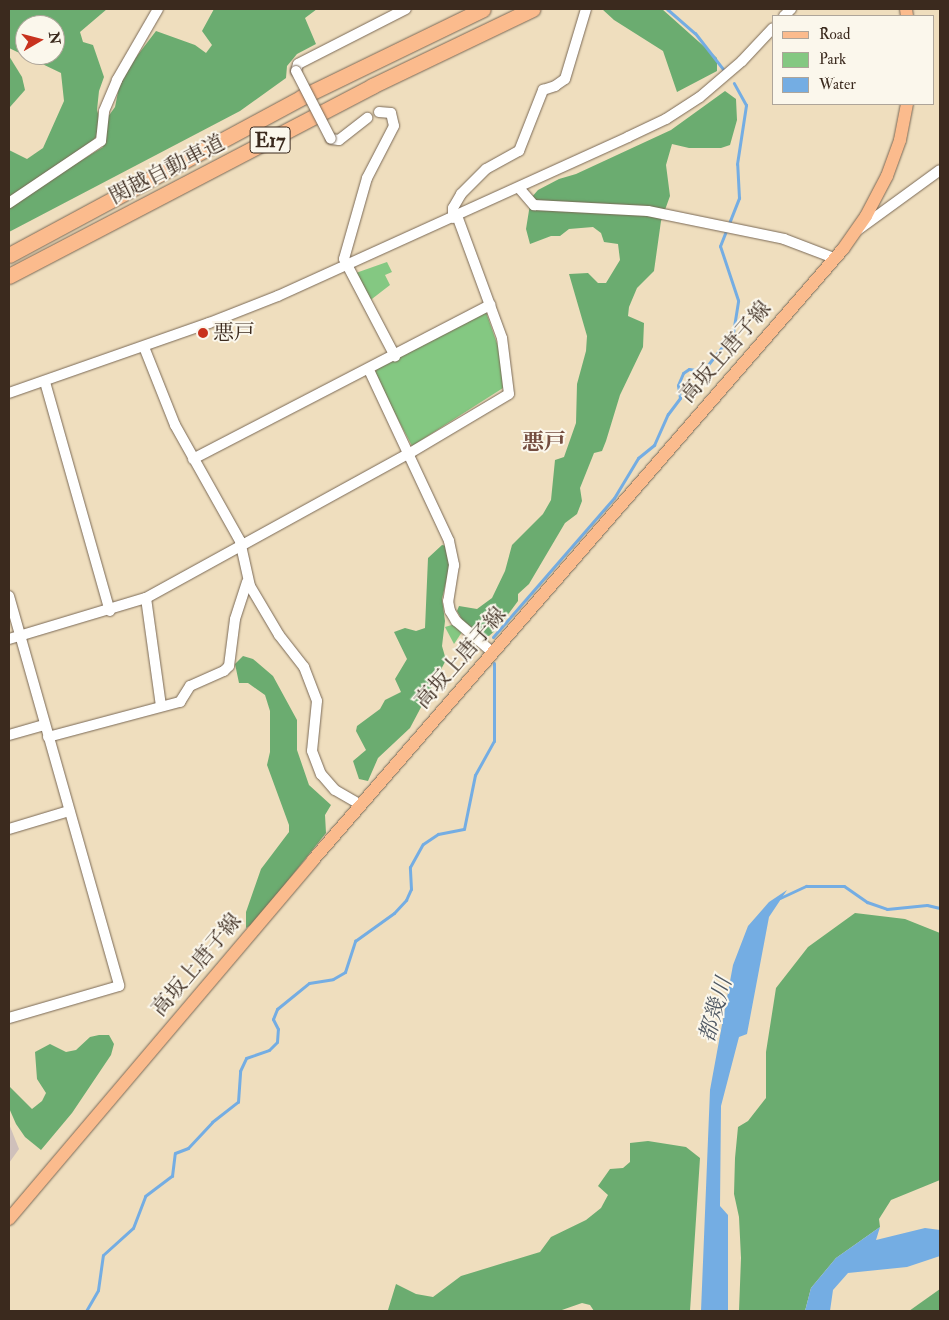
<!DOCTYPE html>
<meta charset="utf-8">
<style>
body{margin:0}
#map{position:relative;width:949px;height:1320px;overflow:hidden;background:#efdebe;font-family:"IM FELL Double Pica","Noto Serif JP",serif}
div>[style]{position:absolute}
.industrial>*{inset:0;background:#cfc0bb}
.green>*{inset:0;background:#84c882}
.forest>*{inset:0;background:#6bac70}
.water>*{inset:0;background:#74ade3}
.stream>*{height:3px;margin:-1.5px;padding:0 1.5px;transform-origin:1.5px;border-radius:1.5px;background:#74ade3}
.roads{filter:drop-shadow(0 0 1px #7a6956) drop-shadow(0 0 1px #7a6956)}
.minor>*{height:10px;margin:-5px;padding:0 5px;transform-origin:5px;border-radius:5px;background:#fff}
.major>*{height:12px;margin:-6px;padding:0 6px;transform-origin:6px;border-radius:6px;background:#fbbb8d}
.highway>*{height:15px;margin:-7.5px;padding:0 7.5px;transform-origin:7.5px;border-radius:7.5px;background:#fbbb8d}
.bridges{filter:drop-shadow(0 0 1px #7a6956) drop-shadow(0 0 1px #7a6956)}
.minor-bridge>*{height:10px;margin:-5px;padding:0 5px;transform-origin:5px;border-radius:5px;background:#fff}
.dots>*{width:14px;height:14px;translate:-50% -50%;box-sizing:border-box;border:2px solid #fbf7ec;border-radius:50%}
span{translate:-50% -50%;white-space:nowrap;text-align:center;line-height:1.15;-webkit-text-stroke:4px #fbf7ec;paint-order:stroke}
.shield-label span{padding:1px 4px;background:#fbf7ec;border:1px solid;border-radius:4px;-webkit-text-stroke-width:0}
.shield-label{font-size:20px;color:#3b2a1e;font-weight:700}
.street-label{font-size:21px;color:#3b2a1e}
.poi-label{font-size:21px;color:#3b2a1e}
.left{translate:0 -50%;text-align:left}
.neighbourhood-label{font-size:22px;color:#744d40;font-weight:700}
.water-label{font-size:22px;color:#4f5863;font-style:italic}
.frame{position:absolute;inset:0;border:10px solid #3b2a1e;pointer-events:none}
.legend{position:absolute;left:772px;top:15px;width:162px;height:90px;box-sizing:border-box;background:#fbf7ec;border:1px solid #aea59a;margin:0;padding:6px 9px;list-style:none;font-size:15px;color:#3b2a1e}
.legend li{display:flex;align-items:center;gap:10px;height:25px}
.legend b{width:25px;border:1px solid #aea59a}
.north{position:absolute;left:15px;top:15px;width:50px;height:50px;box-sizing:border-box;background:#fbf7ec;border:1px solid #aea59a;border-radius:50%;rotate:82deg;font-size:14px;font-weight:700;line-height:20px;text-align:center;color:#3b2a1e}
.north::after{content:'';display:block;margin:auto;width:18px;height:22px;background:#c8321e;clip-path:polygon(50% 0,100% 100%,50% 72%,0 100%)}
</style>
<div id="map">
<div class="industrial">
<div style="clip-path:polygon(9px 1124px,19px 1149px,9px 1163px)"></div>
</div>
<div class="green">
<div style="clip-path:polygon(387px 262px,392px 272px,385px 275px,390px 285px,368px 302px,353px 274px)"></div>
<div style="clip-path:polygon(486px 312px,500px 352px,503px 388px,412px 446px,374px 374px,377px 369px)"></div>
<div style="clip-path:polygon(455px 624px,462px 632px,454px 644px,445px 627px)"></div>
</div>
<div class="forest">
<div style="clip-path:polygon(evenodd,9px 9px,107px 9px,80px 32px,83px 42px,93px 45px,104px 77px,99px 91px,97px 110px,100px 120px,96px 137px,85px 149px,9px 199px,9px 150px,27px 159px,43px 148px,64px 101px,61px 73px,9px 48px,9px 9px,25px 25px,55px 25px,55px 55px,25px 55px,25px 25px)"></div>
<div style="clip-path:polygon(214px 9px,317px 9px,305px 18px,316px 44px,297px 54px,287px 66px,286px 78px,240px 111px,9px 232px,9px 205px,103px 147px,105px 121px,115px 107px,121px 77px,156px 31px,195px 45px,206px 53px,212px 45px,202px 31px)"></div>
<div style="clip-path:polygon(602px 9px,662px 9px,717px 58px,717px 71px,677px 92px,663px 51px,614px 20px)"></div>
<div style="clip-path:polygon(9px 56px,22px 77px,25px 90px,10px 107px)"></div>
<div style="clip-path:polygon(725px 91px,736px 99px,737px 120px,730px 145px,721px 148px,689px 148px,672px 144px,666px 165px,670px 196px,661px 221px,654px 271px,637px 288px,629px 307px,628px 316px,644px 323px,643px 347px,620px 395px,606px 441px,602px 451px,594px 453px,580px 488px,582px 501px,577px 514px,565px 523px,529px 584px,518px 594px,518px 601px,498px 628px,489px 636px,482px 636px,464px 623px,457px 611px,459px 606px,477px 609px,492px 598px,505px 571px,512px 545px,543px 514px,551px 500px,555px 460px,564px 457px,576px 423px,577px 384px,586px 351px,587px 336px,569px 274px,588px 273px,598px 283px,606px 283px,620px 260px,618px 244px,604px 242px,601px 233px,593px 227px,569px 229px,560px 236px,551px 236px,530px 244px,526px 229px,531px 198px,538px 190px,559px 179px,576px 174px,671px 130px)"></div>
<div style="clip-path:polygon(442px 545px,447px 546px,450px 565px,442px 599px,445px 621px,442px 646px,446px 660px,410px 728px,378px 758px,368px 781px,359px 779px,353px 761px,366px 750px,356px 731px,357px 726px,380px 709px,385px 700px,401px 692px,395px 679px,407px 659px,394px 632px,405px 628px,416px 631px,425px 628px,428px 558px)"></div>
<div style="clip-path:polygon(243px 656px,253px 659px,273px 676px,297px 720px,297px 750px,309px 785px,331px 805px,325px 815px,326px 833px,254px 923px,246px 928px,246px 912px,261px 869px,289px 832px,289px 825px,267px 765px,270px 752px,270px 711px,265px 695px,248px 683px,239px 683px,235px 664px)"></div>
<div style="clip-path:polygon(855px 913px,905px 919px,940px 933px,940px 1180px,891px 1200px,879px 1219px,880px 1227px,836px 1258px,811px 1288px,805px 1311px,739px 1311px,741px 1258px,739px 1217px,734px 1194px,735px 1158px,738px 1127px,748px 1121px,766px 1098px,766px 1052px,776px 988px,808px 947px)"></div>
<div style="clip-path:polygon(99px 1035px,109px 1035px,114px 1044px,111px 1055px,72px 1113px,41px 1150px,25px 1137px,16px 1124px,9px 1108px,9px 1086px,32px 1109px,42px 1101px,46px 1093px,37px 1079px,35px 1052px,50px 1044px,66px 1052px,76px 1050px,90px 1037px)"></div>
<div style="clip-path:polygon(648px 1141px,686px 1147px,700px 1158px,690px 1311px,594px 1311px,590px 1305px,582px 1303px,559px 1311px,364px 1311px,388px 1310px,396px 1284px,416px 1294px,433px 1297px,461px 1276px,540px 1252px,551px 1237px,586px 1220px,601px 1208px,608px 1195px,598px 1186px,610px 1169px,623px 1168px,630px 1162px,630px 1143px)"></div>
<div style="clip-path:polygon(940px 1289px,940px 1311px,909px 1311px)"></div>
</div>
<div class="water">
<div style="clip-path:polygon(787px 890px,769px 917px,747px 1034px,739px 1037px,721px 1106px,720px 1206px,728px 1215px,728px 1311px,701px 1311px,710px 1090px,733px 965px,748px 926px,769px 902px)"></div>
<div style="clip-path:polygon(880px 1227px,876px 1240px,925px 1228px,940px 1230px,940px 1256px,907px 1267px,848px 1273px,833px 1290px,830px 1311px,805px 1311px,811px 1288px,836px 1258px)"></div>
</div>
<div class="stream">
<div style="left:667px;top:9px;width:37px;rotate:41deg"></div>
<div style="left:695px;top:33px;width:46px;rotate:52.1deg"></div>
<div style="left:493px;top:637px;width:184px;rotate:-49deg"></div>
<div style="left:614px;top:498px;width:47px;rotate:-59deg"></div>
<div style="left:638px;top:458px;width:21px;rotate:-39deg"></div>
<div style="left:654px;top:445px;width:34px;rotate:-66deg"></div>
<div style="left:668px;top:414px;width:20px;rotate:-53deg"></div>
<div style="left:680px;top:398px;width:13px;rotate:-99deg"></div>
<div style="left:678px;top:385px;width:13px;rotate:-67deg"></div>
<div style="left:683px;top:373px;width:7px;rotate:-34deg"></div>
<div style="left:689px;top:369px;width:14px;rotate:8deg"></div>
<div style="left:703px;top:371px;width:48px;rotate:-51.7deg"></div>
<div style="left:733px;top:333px;width:33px;rotate:-81deg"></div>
<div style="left:738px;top:300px;width:57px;rotate:-108.4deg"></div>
<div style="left:720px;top:246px;width:52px;rotate:-68.4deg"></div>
<div style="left:739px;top:198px;width:34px;rotate:-93deg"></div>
<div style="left:737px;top:164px;width:60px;rotate:-81.3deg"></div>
<div style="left:746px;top:105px;width:25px;rotate:-119deg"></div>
<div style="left:780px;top:898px;width:29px;rotate:-25deg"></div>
<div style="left:806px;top:886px;width:38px"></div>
<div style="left:844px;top:886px;width:28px;rotate:35deg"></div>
<div style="left:867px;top:902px;width:21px;rotate:19deg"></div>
<div style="left:887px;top:909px;width:40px;rotate:-5.7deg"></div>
<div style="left:927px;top:905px;width:13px;rotate:13deg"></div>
<div style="left:86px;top:1311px;width:24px;rotate:-60deg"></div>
<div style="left:98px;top:1290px;width:35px;rotate:-82deg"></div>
<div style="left:103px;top:1255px;width:40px;rotate:-42deg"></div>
<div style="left:133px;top:1228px;width:34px;rotate:-69deg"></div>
<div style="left:145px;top:1196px;width:34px;rotate:-37deg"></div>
<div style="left:172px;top:1176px;width:23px;rotate:-83deg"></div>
<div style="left:175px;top:1153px;width:14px;rotate:-21deg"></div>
<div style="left:188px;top:1148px;width:35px;rotate:-47deg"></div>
<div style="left:212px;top:1122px;width:33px;rotate:-38deg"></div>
<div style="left:238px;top:1102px;width:31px;rotate:-86deg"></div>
<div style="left:240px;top:1071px;width:14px;rotate:-65deg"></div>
<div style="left:246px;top:1058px;width:24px;rotate:-19deg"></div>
<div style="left:269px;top:1050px;width:11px;rotate:-45deg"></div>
<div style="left:277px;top:1042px;width:13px;rotate:-86deg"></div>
<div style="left:278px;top:1029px;width:11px;rotate:-117deg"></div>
<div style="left:273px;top:1019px;width:11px;rotate:-68deg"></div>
<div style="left:277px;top:1009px;width:41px;rotate:-39.1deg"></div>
<div style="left:309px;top:983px;width:24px;rotate:-9deg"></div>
<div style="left:333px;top:979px;width:14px;rotate:-30deg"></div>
<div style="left:345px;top:972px;width:33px;rotate:-72deg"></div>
<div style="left:355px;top:941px;width:48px;rotate:-35.7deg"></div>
<div style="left:394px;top:913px;width:18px;rotate:-47deg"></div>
<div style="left:406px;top:900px;width:12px;rotate:-66deg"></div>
<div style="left:411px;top:889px;width:22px;rotate:-93deg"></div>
<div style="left:410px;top:867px;width:26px;rotate:-61deg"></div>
<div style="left:423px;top:844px;width:18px;rotate:-34deg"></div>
<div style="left:438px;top:834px;width:26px;rotate:-11deg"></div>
<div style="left:464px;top:829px;width:55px;rotate:-78.5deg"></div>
<div style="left:475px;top:775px;width:39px;rotate:-61deg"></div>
<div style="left:494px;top:741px;width:78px;rotate:-90deg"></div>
</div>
<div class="roads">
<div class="minor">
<div style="left:784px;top:16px;width:10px;rotate:-45deg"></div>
<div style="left:296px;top:71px;width:7px;rotate:-74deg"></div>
<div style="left:298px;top:64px;width:121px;rotate:-27deg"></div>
<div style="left:379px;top:112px;width:12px;rotate:5deg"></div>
<div style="left:391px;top:113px;width:13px;rotate:77deg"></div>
<div style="left:394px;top:126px;width:59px;rotate:117.4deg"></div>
<div style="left:367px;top:178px;width:84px;rotate:105.9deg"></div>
<div style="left:344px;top:259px;width:110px;rotate:62.3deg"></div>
<div style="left:331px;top:139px;width:8px;rotate:7deg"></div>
<div style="left:339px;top:140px;width:36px;rotate:-38deg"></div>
<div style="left:519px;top:188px;width:23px;rotate:49deg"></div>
<div style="left:534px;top:205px;width:114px;rotate:3deg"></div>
<div style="left:648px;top:211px;width:139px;rotate:11.6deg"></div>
<div style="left:784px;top:239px;width:53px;rotate:20.8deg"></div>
<div style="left:9px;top:203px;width:111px;rotate:-34deg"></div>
<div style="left:101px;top:141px;width:30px;rotate:-84deg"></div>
<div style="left:104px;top:111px;width:34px;rotate:-67deg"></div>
<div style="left:117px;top:80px;width:82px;rotate:-60deg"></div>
<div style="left:453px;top:218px;width:10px;rotate:-90deg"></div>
<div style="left:453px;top:208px;width:16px;rotate:-60deg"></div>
<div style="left:461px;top:194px;width:35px;rotate:-45deg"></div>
<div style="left:486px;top:169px;width:38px;rotate:-29deg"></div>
<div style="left:519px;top:151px;width:66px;rotate:-68.5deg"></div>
<div style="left:543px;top:90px;width:13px;rotate:-18deg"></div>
<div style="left:555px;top:86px;width:12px;rotate:-35deg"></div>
<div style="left:565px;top:79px;width:73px;rotate:-73.3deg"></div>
<div style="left:855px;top:232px;width:105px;rotate:-36.1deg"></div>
<div style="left:144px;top:347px;width:84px;rotate:68.3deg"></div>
<div style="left:175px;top:425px;width:133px;rotate:60.7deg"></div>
<div style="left:240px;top:541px;width:46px;rotate:77.5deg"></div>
<div style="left:250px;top:586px;width:57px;rotate:59.4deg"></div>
<div style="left:279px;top:635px;width:41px;rotate:52deg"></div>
<div style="left:304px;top:667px;width:36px;rotate:69deg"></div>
<div style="left:317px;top:701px;width:50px;rotate:95.7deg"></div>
<div style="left:312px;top:751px;width:25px;rotate:69deg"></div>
<div style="left:321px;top:774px;width:21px;rotate:49deg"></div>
<div style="left:335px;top:790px;width:30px;rotate:30deg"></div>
<div style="left:369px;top:370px;width:189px;rotate:64.9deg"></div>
<div style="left:449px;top:541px;width:25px;rotate:78deg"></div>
<div style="left:454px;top:565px;width:36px;rotate:99deg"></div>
<div style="left:448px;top:601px;width:10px;rotate:79deg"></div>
<div style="left:450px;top:611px;width:12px;rotate:59deg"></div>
<div style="left:456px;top:621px;width:48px;rotate:40.7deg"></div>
<div style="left:45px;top:382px;width:238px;rotate:74.2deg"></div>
<div style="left:9px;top:393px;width:212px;rotate:-19.3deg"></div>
<div style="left:209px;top:323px;width:74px;rotate:-21.4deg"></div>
<div style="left:278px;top:296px;width:384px;rotate:-24.4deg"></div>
<div style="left:628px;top:137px;width:42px;rotate:-25.3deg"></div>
<div style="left:666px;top:119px;width:40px;rotate:-32.9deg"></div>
<div style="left:700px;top:97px;width:55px;rotate:-40.6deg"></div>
<div style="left:742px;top:61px;width:45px;rotate:-46.8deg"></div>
<div style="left:193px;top:459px;width:335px;rotate:-27.4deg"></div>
<div style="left:9px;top:596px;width:405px;rotate:74.2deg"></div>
<div style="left:119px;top:986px;width:115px;rotate:163.8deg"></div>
<div style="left:146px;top:598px;width:109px;rotate:82.1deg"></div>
<div style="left:9px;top:639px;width:143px;rotate:-16.7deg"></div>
<div style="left:146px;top:598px;width:301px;rotate:-28.8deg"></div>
<div style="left:410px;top:453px;width:115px;rotate:-30.8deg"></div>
<div style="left:509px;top:394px;width:56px;rotate:-97.1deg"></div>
<div style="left:502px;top:338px;width:130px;rotate:-110.2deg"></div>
<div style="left:9px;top:735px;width:36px;rotate:-16deg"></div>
<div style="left:48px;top:737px;width:137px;rotate:-14.9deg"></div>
<div style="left:180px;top:702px;width:19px;rotate:-58deg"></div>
<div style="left:190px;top:686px;width:37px;rotate:-24deg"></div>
<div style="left:224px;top:671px;width:7px;rotate:-45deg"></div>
<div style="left:229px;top:666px;width:47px;rotate:-82.7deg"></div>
<div style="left:235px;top:619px;width:39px;rotate:-72deg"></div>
<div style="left:9px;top:829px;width:63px;rotate:-16.7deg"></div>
</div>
<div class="major">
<div style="left:906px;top:9px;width:7px;rotate:82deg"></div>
<div style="left:9px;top:1219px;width:470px;rotate:-49.7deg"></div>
<div style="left:313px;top:860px;width:809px;rotate:-49.06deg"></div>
<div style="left:843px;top:249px;width:40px;rotate:-55.1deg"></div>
<div style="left:866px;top:216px;width:45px;rotate:-62.3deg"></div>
<div style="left:887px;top:176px;width:38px;rotate:-70deg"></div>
<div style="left:900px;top:140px;width:37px;rotate:-79deg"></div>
</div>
<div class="highway">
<div style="left:9px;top:255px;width:333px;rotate:-28.3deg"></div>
<div style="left:302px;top:97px;width:201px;rotate:-25.9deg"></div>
<div style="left:9px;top:276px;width:410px;rotate:-27.6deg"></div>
<div style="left:372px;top:86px;width:178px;rotate:-25.6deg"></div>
</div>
</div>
<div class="bridges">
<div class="minor-bridge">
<div style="left:296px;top:71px;width:76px;rotate:62.8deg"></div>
</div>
</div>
<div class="dots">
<div style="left:203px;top:333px;background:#c8321e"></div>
</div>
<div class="shield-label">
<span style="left:270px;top:140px">E17</span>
</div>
<div class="street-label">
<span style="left:167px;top:170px;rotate:-27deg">関越自動車道</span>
<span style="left:726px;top:352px;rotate:-49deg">高坂上唐子線</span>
<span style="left:461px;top:658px;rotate:-49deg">高坂上唐子線</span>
<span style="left:197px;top:965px;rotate:-50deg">高坂上唐子線</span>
</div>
<div class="poi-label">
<span class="left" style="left:213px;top:333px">悪戸</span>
</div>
<div class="neighbourhood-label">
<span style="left:544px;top:443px">悪戸</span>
</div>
<div class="water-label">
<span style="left:716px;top:1010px;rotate:-74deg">都幾川</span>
</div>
<div class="frame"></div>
<ul class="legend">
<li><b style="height:6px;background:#fbbb8d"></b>Road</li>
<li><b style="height:14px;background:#84c882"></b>Park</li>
<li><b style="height:14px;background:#74ade3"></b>Water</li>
</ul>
<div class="north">N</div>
</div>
